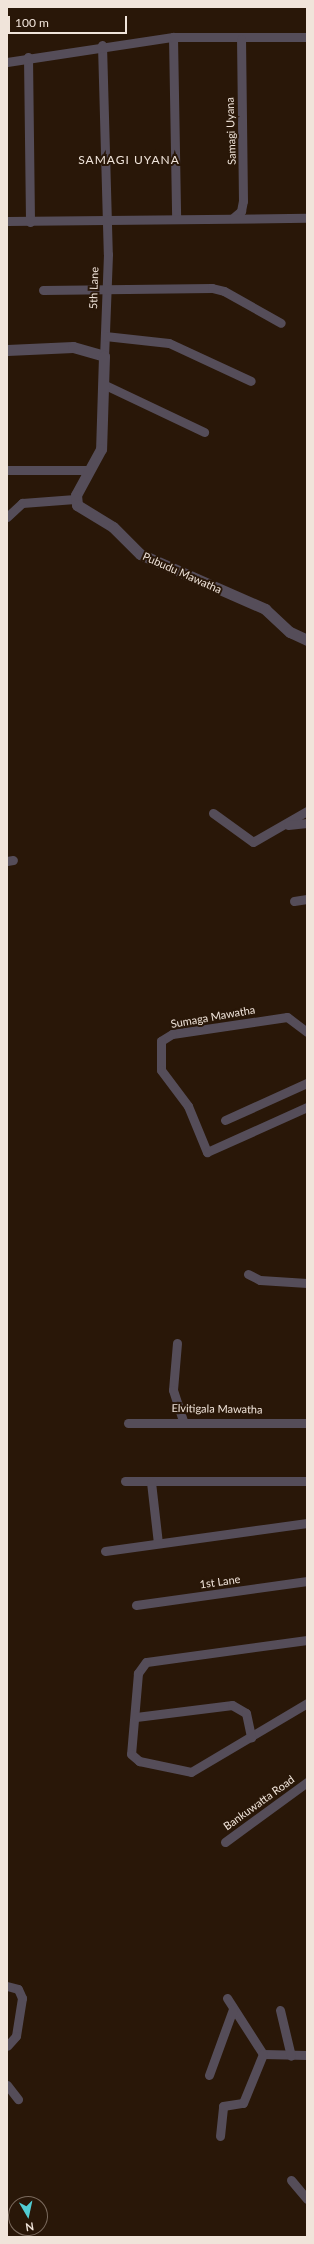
<!DOCTYPE html>
<style>
body{margin:0}
#map{position:relative;width:314px;height:2244px;overflow:hidden;background:#291708;font-family:Lato,sans-serif}
div>[style]{position:absolute}
.minor>*{height:9px;margin:-4.5px;padding:0 4.5px;transform-origin:4.5px;border-radius:4.5px;background:#554d59}
.tertiary>*{height:11px;margin:-5.5px;padding:0 5.5px;transform-origin:5.5px;border-radius:5.5px;background:#554d59}
span{translate:-50% -50%;white-space:nowrap;text-align:center;line-height:1.15;-webkit-text-stroke:4px #291708;paint-order:stroke}
.street-label{font-size:11px;color:#f0e4da}
.neighbourhood-label{font-size:12px;color:#f0e4da;letter-spacing:1px}
.frame{position:absolute;inset:0;border:8px solid #f0e4da;pointer-events:none}
.north{position:absolute;left:8px;top:2196px;width:40px;height:40px;box-sizing:border-box;background:#291708;border:1px solid #79695c;border-radius:50%;rotate:171deg;font-size:11px;font-weight:700;line-height:16px;text-align:center;color:#f0e4da}
.north::after{content:'';display:block;margin:auto;width:14px;height:18px;background:#51ccd2;clip-path:polygon(50% 0,100% 100%,50% 72%,0 100%)}
.scale{position:absolute;left:8px;top:16px;width:119px;height:18px;box-sizing:border-box;border:2px solid #f0e4da;border-top:0;padding-left:5px;font-size:12px;line-height:14px;white-space:nowrap;color:#f0e4da;-webkit-text-stroke:3px #291708;paint-order:stroke}
</style>
<div id="map">
<div class="minor">
<div style="left:173px;top:37px;width:180px;rotate:89deg"></div>
<div style="left:102px;top:45px;width:209px;rotate:88.4deg"></div>
<div style="left:108px;top:254px;width:102px;rotate:92.2deg"></div>
<div style="left:28px;top:57px;width:165px;rotate:89.3deg"></div>
<div style="left:7px;top:62px;width:168px;rotate:-8.6deg"></div>
<div style="left:173px;top:37px;width:134px"></div>
<div style="left:233px;top:218px;width:11px;rotate:-41deg"></div>
<div style="left:241px;top:211px;width:10px;rotate:-79deg"></div>
<div style="left:243px;top:201px;width:162px;rotate:-90.7deg"></div>
<div style="left:7px;top:221px;width:300px;rotate:-0.6deg"></div>
<div style="left:43px;top:290px;width:169px;rotate:-0.7deg"></div>
<div style="left:212px;top:288px;width:12px;rotate:14deg"></div>
<div style="left:224px;top:291px;width:65px;rotate:29.3deg"></div>
<div style="left:105px;top:336px;width:64px;rotate:6.2deg"></div>
<div style="left:169px;top:343px;width:90px;rotate:24.9deg"></div>
<div style="left:103px;top:384px;width:112px;rotate:25.4deg"></div>
<div style="left:7px;top:470px;width:83px"></div>
<div style="left:7px;top:517px;width:21px;rotate:-43deg"></div>
<div style="left:22px;top:503px;width:53px;rotate:-4.3deg"></div>
<div style="left:213px;top:813px;width:49px;rotate:35.9deg"></div>
<div style="left:253px;top:842px;width:62px;rotate:-29.9deg"></div>
<div style="left:288px;top:825px;width:19px;rotate:-6deg"></div>
<div style="left:7px;top:861px;width:6px;rotate:-9deg"></div>
<div style="left:294px;top:901px;width:13px;rotate:-9deg"></div>
<div style="left:307px;top:1032px;width:25px;rotate:-143deg"></div>
<div style="left:287px;top:1017px;width:116px;rotate:171.6deg"></div>
<div style="left:172px;top:1034px;width:13px;rotate:148deg"></div>
<div style="left:161px;top:1041px;width:29px;rotate:90deg"></div>
<div style="left:161px;top:1070px;width:45px;rotate:53.1deg"></div>
<div style="left:188px;top:1106px;width:50px;rotate:67.6deg"></div>
<div style="left:207px;top:1152px;width:110px;rotate:-24.2deg"></div>
<div style="left:225px;top:1120px;width:90px;rotate:-24.3deg"></div>
<div style="left:248px;top:1274px;width:13px;rotate:27deg"></div>
<div style="left:260px;top:1280px;width:47px;rotate:3.7deg"></div>
<div style="left:177px;top:1343px;width:47px;rotate:94.9deg"></div>
<div style="left:173px;top:1390px;width:32px;rotate:72deg"></div>
<div style="left:128px;top:1423px;width:179px"></div>
<div style="left:125px;top:1481px;width:182px"></div>
<div style="left:151px;top:1482px;width:61px;rotate:83.5deg"></div>
<div style="left:105px;top:1551px;width:204px;rotate:-7.9deg"></div>
<div style="left:136px;top:1605px;width:173px;rotate:-8deg"></div>
<div style="left:307px;top:1640px;width:162px;rotate:172.2deg"></div>
<div style="left:146px;top:1662px;width:14px;rotate:126deg"></div>
<div style="left:138px;top:1673px;width:81px;rotate:94.9deg"></div>
<div style="left:131px;top:1754px;width:11px;rotate:41deg"></div>
<div style="left:139px;top:1761px;width:53px;rotate:11.9deg"></div>
<div style="left:191px;top:1772px;width:135px;rotate:-30.7deg"></div>
<div style="left:136px;top:1717px;width:97px;rotate:-7.1deg"></div>
<div style="left:232px;top:1705px;width:16px;rotate:30deg"></div>
<div style="left:246px;top:1713px;width:25px;rotate:78deg"></div>
<div style="left:225px;top:1842px;width:102px;rotate:-36.2deg"></div>
<div style="left:7px;top:1986px;width:11px;rotate:15deg"></div>
<div style="left:18px;top:1989px;width:10px;rotate:66deg"></div>
<div style="left:22px;top:1998px;width:38px;rotate:99deg"></div>
<div style="left:16px;top:2036px;width:13px;rotate:132deg"></div>
<div style="left:227px;top:1998px;width:67px;rotate:57.3deg"></div>
<div style="left:263px;top:2054px;width:44px;rotate:1.3deg"></div>
<div style="left:280px;top:2010px;width:47px;rotate:76.6deg"></div>
<div style="left:209px;top:2075px;width:70px;rotate:-70deg"></div>
<div style="left:7px;top:2085px;width:18px;rotate:52deg"></div>
<div style="left:220px;top:2136px;width:30px;rotate:-84deg"></div>
<div style="left:223px;top:2106px;width:20px;rotate:-9deg"></div>
<div style="left:243px;top:2103px;width:53px;rotate:-67.8deg"></div>
<div style="left:291px;top:2180px;width:25px;rotate:50deg"></div>
</div>
<div class="tertiary">
<div style="left:7px;top:350px;width:66px;rotate:-2.6deg"></div>
<div style="left:73px;top:347px;width:32px;rotate:16deg"></div>
<div style="left:104px;top:356px;width:93px;rotate:91.8deg"></div>
<div style="left:101px;top:449px;width:52px;rotate:118.5deg"></div>
<div style="left:76px;top:495px;width:10px;rotate:84deg"></div>
<div style="left:77px;top:505px;width:42px;rotate:31.4deg"></div>
<div style="left:113px;top:527px;width:38px;rotate:45deg"></div>
<div style="left:140px;top:554px;width:137px;rotate:23.7deg"></div>
<div style="left:265px;top:609px;width:34px;rotate:43deg"></div>
<div style="left:290px;top:632px;width:19px;rotate:25deg"></div>
</div>
<div class="street-label">
<span style="left:231px;top:131px;rotate:-92deg">Samagi Uyana</span>
<span style="left:94px;top:288px;rotate:-88deg">5th Lane</span>
<span style="left:182px;top:573px;rotate:24deg">Pubudu Mawatha</span>
<span style="left:213px;top:1017px;rotate:-10deg">Sumaga Mawatha</span>
<span style="left:217px;top:1409px;rotate:1deg">Elvitigala Mawatha</span>
<span style="left:220px;top:1582px;rotate:-8deg">1st Lane</span>
<span style="left:259px;top:1803px;rotate:-36deg">Bankuwatta Road</span>
</div>
<div class="neighbourhood-label">
<span style="left:129px;top:160px">SAMAGI UYANA</span>
</div>
<div class="frame"></div>
<div class="north">N</div>
<div class="scale">100 m</div>
</div>
